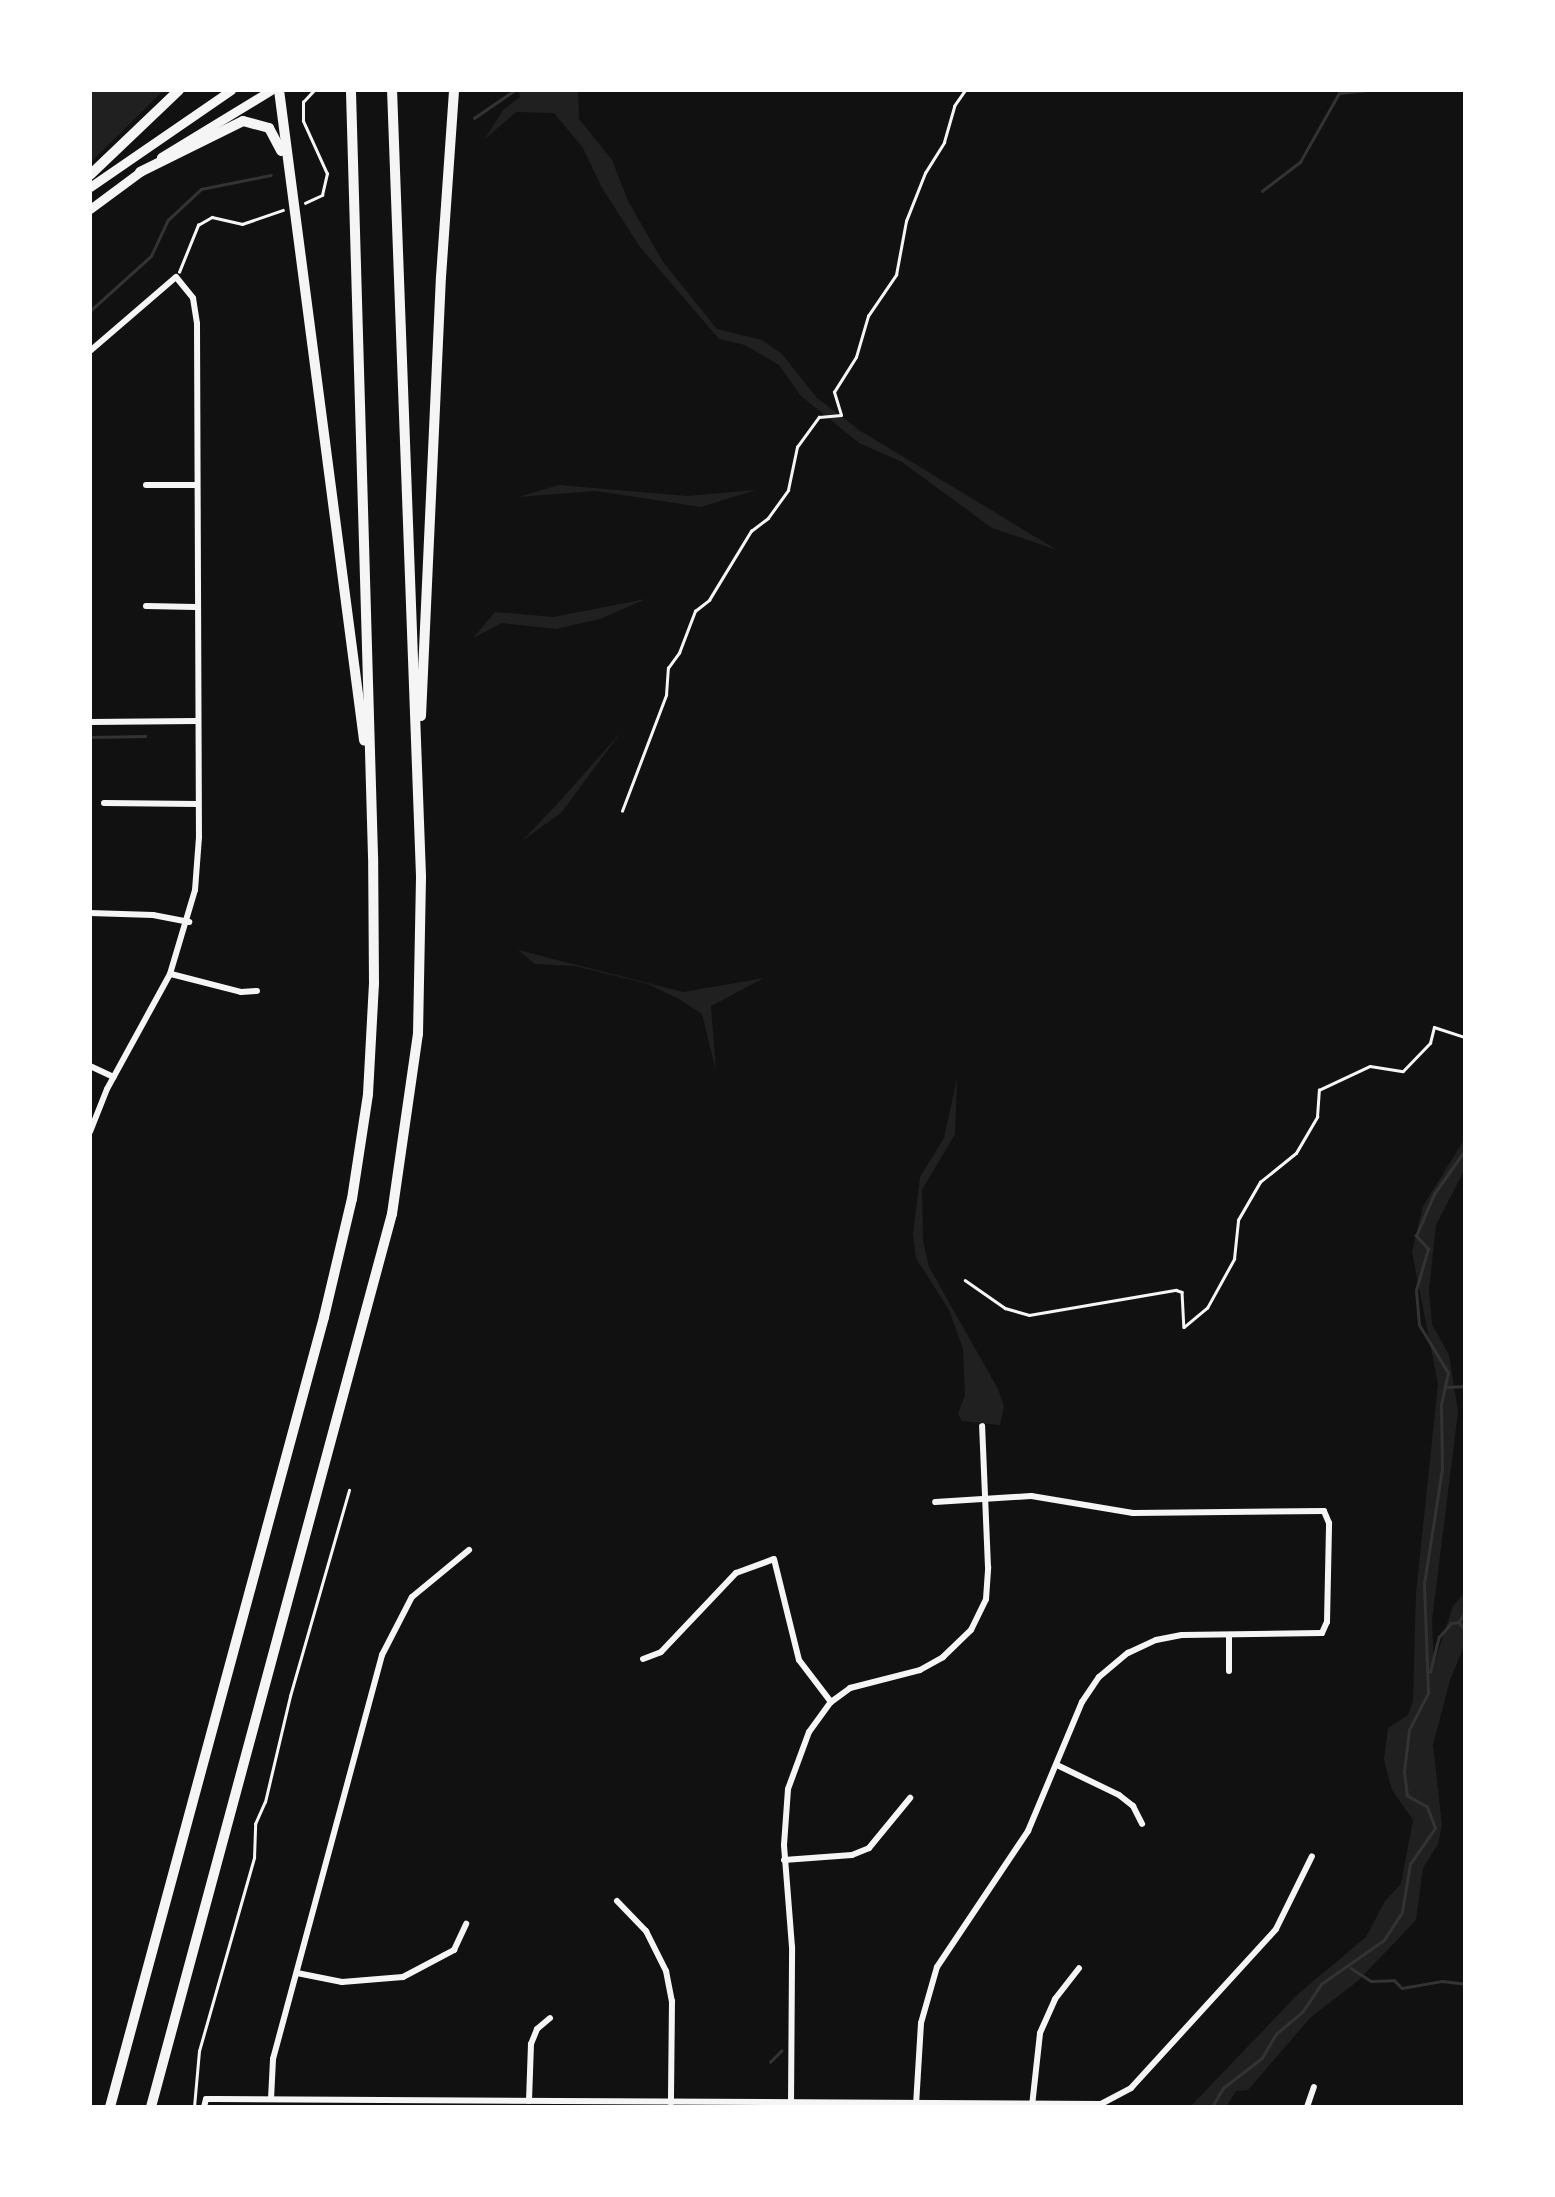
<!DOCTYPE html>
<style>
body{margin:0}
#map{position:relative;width:1555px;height:2197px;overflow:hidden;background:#111;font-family:"Archivo Narrow",sans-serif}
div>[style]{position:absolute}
.green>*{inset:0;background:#202020}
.stream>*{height:2.5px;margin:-1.25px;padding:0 1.25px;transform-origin:1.25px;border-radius:1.25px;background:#333}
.path>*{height:2.5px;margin:-1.25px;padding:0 1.25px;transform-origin:1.25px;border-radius:1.25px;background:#f5f5f5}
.minor>*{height:6px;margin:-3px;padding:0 3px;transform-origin:3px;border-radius:3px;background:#f5f5f5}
.primary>*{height:9px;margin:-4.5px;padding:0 4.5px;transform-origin:4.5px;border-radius:4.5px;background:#f5f5f5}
.motorway>*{height:10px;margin:-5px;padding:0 5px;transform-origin:5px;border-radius:5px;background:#f5f5f5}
span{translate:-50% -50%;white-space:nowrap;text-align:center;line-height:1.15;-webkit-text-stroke:10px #fff;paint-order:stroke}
.frame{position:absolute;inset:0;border:92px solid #fff;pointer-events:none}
</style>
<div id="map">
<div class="green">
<div style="clip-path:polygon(90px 90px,164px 90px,90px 163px)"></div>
<div style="clip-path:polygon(518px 90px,578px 90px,579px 119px,612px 160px,628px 201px,663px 262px,717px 329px,762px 340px,782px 354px,817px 398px,859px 430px,1057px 550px,992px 528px,902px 462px,859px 443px,801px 396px,779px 365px,745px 345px,719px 339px,640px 247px,602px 188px,583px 148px,554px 113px,516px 112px,484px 140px,503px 110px,520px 97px)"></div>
<div style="clip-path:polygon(559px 485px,687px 496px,756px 490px,701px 507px,596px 491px,518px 497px)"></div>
<div style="clip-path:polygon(646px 599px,600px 619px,556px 629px,502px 623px,473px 638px,495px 612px,553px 617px)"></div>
<div style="clip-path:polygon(622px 731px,561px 813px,522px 841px,559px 802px)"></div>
<div style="clip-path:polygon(518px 950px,683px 992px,764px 978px,711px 1006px,716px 1071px,702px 1014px,679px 999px,648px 984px,575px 966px,535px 964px)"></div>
<div style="clip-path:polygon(957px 1078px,955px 1134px,922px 1190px,923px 1241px,929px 1267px,998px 1389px,1004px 1406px,1000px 1425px,962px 1421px,958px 1414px,965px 1395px,963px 1349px,949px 1310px,916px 1258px,913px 1234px,920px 1177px,944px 1138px)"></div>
<div style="clip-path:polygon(1465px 1129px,1465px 1169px,1436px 1225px,1429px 1290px,1432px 1324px,1449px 1355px,1458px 1412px,1432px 1620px,1434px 1664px,1453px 1606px,1465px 1592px,1465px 1644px,1450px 1680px,1433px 1745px,1442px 1825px,1438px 1844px,1423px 1868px,1416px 1920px,1359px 1980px,1311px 2017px,1248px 2090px,1236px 2091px,1226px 2107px,1190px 2107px,1298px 1994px,1366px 1937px,1385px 1901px,1401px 1884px,1413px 1820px,1392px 1790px,1384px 1760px,1388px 1728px,1408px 1715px,1413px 1701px,1416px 1593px,1438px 1384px,1412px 1252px,1423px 1206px,1464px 1140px)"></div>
</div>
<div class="stream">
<div style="left:474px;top:118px;width:50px;rotate:-34.3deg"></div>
<div style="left:1262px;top:191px;width:48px;rotate:-37.3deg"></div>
<div style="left:1300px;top:162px;width:79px;rotate:-60.5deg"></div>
<div style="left:1339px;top:93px;width:29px;rotate:-6deg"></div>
<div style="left:90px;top:311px;width:82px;rotate:-42deg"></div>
<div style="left:151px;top:256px;width:40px;rotate:-65deg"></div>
<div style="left:168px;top:220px;width:45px;rotate:-43.2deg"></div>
<div style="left:201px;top:189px;width:71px;rotate:-11.3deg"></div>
<div style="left:90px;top:737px;width:55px;rotate:-1deg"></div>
<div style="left:1447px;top:1387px;width:18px;rotate:-3deg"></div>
<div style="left:1459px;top:1622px;width:13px;rotate:-61deg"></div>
<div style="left:1430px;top:1672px;width:36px;rotate:-76deg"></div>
<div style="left:1439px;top:1637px;width:18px;rotate:-49deg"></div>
<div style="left:1451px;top:1623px;width:8px;rotate:-7deg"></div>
<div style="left:1459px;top:1622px;width:10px;rotate:53deg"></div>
<div style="left:1351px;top:1968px;width:24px;rotate:33deg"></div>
<div style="left:1371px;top:1981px;width:23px;rotate:-2deg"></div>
<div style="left:1394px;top:1980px;width:11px;rotate:45deg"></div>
<div style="left:1402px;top:1988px;width:41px;rotate:-9.9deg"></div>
<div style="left:1442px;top:1981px;width:23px;rotate:7deg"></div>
<div style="left:770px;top:2062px;width:16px;rotate:-45deg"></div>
<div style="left:1212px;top:2107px;width:22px;rotate:-60deg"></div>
<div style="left:1223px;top:2088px;width:49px;rotate:-37.6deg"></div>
<div style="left:1262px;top:2058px;width:28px;rotate:-60deg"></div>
<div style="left:1276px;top:2034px;width:35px;rotate:-40deg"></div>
<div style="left:1303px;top:2011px;width:32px;rotate:-56deg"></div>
<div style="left:1321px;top:1984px;width:77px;rotate:-34.9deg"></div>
<div style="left:1384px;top:1940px;width:33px;rotate:-57deg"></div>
<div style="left:1402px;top:1912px;width:49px;rotate:-80.5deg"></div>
<div style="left:1410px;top:1864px;width:44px;rotate:-55.2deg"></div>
<div style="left:1435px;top:1828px;width:22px;rotate:-111deg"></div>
<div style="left:1427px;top:1807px;width:23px;rotate:-151deg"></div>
<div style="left:1407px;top:1796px;width:24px;rotate:-97deg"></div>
<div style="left:1404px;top:1772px;width:42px;rotate:-83.2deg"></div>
<div style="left:1409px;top:1730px;width:42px;rotate:-62.8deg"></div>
<div style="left:1428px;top:1693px;width:109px;rotate:-92.1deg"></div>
<div style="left:1424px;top:1584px;width:116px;rotate:-81.1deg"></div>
<div style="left:1442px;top:1469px;width:64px;rotate:-90.9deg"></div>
<div style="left:1441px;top:1405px;width:33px;rotate:-78deg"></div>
<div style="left:1448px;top:1373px;width:56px;rotate:-121.1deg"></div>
<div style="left:1419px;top:1325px;width:35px;rotate:-95deg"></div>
<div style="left:1416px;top:1290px;width:43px;rotate:-73.7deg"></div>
<div style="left:1428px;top:1249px;width:18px;rotate:-133deg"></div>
<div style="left:1416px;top:1236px;width:46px;rotate:-66.8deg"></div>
<div style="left:1434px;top:1194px;width:54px;rotate:-54.8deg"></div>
</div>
<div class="path">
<div style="left:305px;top:203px;width:19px;rotate:-25deg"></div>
<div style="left:322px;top:195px;width:22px;rotate:-77deg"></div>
<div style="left:327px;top:174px;width:58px;rotate:-114.4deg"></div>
<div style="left:303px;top:121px;width:19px;rotate:-90deg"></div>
<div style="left:303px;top:102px;width:16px;rotate:-47deg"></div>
<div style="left:179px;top:272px;width:51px;rotate:-68deg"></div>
<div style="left:198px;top:225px;width:16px;rotate:-30deg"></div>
<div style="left:212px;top:217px;width:31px;rotate:13deg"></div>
<div style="left:242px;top:224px;width:43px;rotate:-18.9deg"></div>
<div style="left:622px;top:811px;width:124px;rotate:-69.2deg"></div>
<div style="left:666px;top:695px;width:27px;rotate:-86deg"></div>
<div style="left:668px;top:668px;width:19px;rotate:-54deg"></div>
<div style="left:679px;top:653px;width:45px;rotate:-69.1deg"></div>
<div style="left:695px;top:611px;width:18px;rotate:-38deg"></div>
<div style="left:709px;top:600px;width:81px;rotate:-58.7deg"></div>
<div style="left:751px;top:531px;width:21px;rotate:-37deg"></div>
<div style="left:768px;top:518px;width:34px;rotate:-54deg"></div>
<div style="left:788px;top:490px;width:44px;rotate:-78.2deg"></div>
<div style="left:797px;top:447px;width:37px;rotate:-54deg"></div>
<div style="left:819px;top:417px;width:22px;rotate:-5deg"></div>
<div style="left:841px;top:415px;width:24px;rotate:-107deg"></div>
<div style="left:834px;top:392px;width:41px;rotate:-57.8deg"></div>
<div style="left:856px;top:357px;width:43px;rotate:-73.7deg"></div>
<div style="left:868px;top:316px;width:50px;rotate:-55.7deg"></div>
<div style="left:896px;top:275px;width:55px;rotate:-79.5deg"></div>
<div style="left:906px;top:221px;width:52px;rotate:-68.4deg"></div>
<div style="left:925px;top:173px;width:36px;rotate:-58deg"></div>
<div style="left:944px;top:142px;width:37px;rotate:-74deg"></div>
<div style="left:954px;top:106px;width:19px;rotate:-55deg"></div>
<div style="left:965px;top:1280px;width:49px;rotate:35deg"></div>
<div style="left:1005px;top:1308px;width:25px;rotate:16deg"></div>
<div style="left:1029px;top:1315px;width:149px;rotate:-9.7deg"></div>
<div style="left:1176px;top:1290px;width:6px;rotate:18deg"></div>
<div style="left:1182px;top:1292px;width:35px;rotate:87deg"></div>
<div style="left:1184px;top:1327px;width:30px;rotate:-40deg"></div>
<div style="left:1207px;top:1308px;width:56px;rotate:-61.1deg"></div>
<div style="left:1234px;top:1259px;width:39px;rotate:-84deg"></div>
<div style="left:1238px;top:1220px;width:44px;rotate:-59.9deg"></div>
<div style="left:1260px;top:1182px;width:46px;rotate:-38.9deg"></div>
<div style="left:1296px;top:1153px;width:42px;rotate:-59.7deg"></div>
<div style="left:1317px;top:1117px;width:27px;rotate:-86deg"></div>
<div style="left:1319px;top:1090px;width:56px;rotate:-25.2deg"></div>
<div style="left:1370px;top:1066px;width:33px;rotate:9deg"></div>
<div style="left:1403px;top:1071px;width:39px;rotate:-46deg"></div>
<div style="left:1430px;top:1043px;width:16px;rotate:-76deg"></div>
<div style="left:1434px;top:1027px;width:33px;rotate:18deg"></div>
<div style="left:194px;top:2107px;width:56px;rotate:-84.9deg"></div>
<div style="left:199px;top:2051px;width:201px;rotate:-74.1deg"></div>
<div style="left:254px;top:1858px;width:34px;rotate:-88deg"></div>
<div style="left:255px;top:1824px;width:24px;rotate:-66deg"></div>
<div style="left:265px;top:1802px;width:109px;rotate:-76.7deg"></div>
<div style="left:290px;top:1696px;width:214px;rotate:-74deg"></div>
</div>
<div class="minor">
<div style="left:90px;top:351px;width:113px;rotate:-40.7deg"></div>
<div style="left:176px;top:277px;width:27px;rotate:51deg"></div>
<div style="left:193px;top:298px;width:26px;rotate:81deg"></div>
<div style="left:197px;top:324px;width:513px;rotate:89.78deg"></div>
<div style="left:199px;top:837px;width:53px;rotate:94.3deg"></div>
<div style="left:195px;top:890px;width:88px;rotate:106.6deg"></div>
<div style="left:170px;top:974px;width:131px;rotate:118.7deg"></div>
<div style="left:107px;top:1089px;width:46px;rotate:111.6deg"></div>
<div style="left:146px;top:485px;width:50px"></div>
<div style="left:146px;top:606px;width:49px;rotate:1.2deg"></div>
<div style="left:90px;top:722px;width:107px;rotate:-0.5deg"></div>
<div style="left:104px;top:803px;width:94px;rotate:0.6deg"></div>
<div style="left:90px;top:913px;width:63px;rotate:1.8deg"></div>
<div style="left:153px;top:915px;width:37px;rotate:11deg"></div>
<div style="left:171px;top:974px;width:72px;rotate:14.4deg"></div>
<div style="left:241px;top:992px;width:16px;rotate:-4deg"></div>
<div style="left:90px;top:1066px;width:26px;rotate:25deg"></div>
<div style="left:643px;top:1659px;width:19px;rotate:-21deg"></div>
<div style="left:661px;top:1652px;width:109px;rotate:-46.5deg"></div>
<div style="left:736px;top:1573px;width:40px;rotate:-20.2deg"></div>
<div style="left:774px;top:1559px;width:104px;rotate:76.1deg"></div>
<div style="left:799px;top:1660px;width:53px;rotate:52.7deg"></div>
<div style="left:1229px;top:1671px;width:36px;rotate:-90deg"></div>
<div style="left:1059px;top:1766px;width:67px;rotate:25.8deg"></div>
<div style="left:1119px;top:1795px;width:18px;rotate:38deg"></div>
<div style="left:1133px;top:1806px;width:20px;rotate:63deg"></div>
<div style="left:784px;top:1860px;width:68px;rotate:-4.2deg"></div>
<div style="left:852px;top:1855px;width:18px;rotate:-22deg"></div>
<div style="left:869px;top:1848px;width:65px;rotate:-50.6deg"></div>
<div style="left:617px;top:1901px;width:42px;rotate:46deg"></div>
<div style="left:646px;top:1931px;width:45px;rotate:63.4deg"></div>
<div style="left:666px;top:1971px;width:31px;rotate:79deg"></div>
<div style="left:672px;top:2001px;width:102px;rotate:90.6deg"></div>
<div style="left:297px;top:1973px;width:46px;rotate:11.3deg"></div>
<div style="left:342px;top:1982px;width:61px;rotate:-4.7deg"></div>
<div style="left:403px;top:1977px;width:58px;rotate:-27.9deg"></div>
<div style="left:454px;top:1950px;width:29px;rotate:-65deg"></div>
<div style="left:271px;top:2099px;width:40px;rotate:-87.1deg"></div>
<div style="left:273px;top:2059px;width:418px;rotate:-74.9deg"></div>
<div style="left:382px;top:1655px;width:65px;rotate:-62.7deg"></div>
<div style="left:412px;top:1597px;width:74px;rotate:-39.5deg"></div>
<div style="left:529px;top:2101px;width:57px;rotate:-88deg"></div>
<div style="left:531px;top:2044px;width:16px;rotate:-68deg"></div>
<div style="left:537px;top:2029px;width:17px;rotate:-40deg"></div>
<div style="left:791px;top:2105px;width:158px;rotate:-89.6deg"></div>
<div style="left:792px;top:1947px;width:102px;rotate:-94.5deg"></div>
<div style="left:784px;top:1845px;width:56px;rotate:-85.9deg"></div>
<div style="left:788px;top:1789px;width:61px;rotate:-69.8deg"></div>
<div style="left:809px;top:1732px;width:37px;rotate:-54deg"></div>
<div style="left:831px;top:1702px;width:24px;rotate:-36deg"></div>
<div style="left:850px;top:1688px;width:72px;rotate:-14.4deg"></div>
<div style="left:920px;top:1670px;width:26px;rotate:-29deg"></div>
<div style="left:943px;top:1657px;width:39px;rotate:-44deg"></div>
<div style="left:971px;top:1630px;width:34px;rotate:-64deg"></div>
<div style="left:986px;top:1599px;width:32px;rotate:-86deg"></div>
<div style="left:988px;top:1567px;width:141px;rotate:-92.4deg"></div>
<div style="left:916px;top:2105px;width:82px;rotate:-86.5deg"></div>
<div style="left:921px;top:2023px;width:58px;rotate:-74.1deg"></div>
<div style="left:937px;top:1967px;width:164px;rotate:-56.2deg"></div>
<div style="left:1028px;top:1831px;width:140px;rotate:-67.3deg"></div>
<div style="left:1082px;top:1702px;width:30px;rotate:-56deg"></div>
<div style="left:1099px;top:1677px;width:38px;rotate:-40deg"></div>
<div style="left:1128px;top:1653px;width:31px;rotate:-25deg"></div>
<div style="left:1156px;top:1640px;width:26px;rotate:-11deg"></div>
<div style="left:1182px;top:1635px;width:140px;rotate:-0.8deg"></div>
<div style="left:1322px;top:1633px;width:12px;rotate:-66deg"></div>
<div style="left:1327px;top:1622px;width:99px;rotate:-88.8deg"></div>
<div style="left:1329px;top:1523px;width:13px;rotate:-113deg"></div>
<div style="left:1324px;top:1511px;width:191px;rotate:179.4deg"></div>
<div style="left:1133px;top:1513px;width:103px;rotate:-170.5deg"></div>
<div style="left:1031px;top:1496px;width:96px;rotate:176.4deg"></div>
<div style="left:1032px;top:2106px;width:73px;rotate:-83.7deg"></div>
<div style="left:1040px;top:2033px;width:37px;rotate:-66deg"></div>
<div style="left:1055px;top:1999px;width:39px;rotate:-52deg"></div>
<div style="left:204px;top:2107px;width:8px;rotate:-76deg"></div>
<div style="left:206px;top:2099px;width:10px"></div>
<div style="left:216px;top:2099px;width:885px;rotate:0.32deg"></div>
<div style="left:1101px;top:2104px;width:34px;rotate:-28deg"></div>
<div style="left:1131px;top:2088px;width:215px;rotate:-47.6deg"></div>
<div style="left:1276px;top:1929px;width:81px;rotate:-63.7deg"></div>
<div style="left:1307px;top:2107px;width:21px;rotate:-71deg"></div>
</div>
<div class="primary">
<div style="left:161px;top:157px;width:129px;rotate:-31.3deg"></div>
<div style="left:90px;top:187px;width:171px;rotate:-34.5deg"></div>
<div style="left:90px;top:209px;width:67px;rotate:-36.5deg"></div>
</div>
<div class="motorway">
<div style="left:279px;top:90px;width:656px;rotate:82.55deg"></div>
<div style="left:140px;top:172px;width:115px;rotate:-26.3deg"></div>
<div style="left:243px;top:121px;width:27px;rotate:15deg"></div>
<div style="left:269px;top:128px;width:26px;rotate:62deg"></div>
<div style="left:90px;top:175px;width:123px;rotate:-43.7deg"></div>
<div style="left:421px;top:716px;width:439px;rotate:-87.4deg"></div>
<div style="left:441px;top:277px;width:187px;rotate:-86deg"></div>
<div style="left:110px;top:2107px;width:818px;rotate:-74.84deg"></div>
<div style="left:324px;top:1317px;width:121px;rotate:-76.7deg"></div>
<div style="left:352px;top:1199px;width:106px;rotate:-81.3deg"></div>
<div style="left:368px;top:1094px;width:110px;rotate:-86.9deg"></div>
<div style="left:374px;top:984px;width:128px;rotate:-90.4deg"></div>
<div style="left:373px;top:856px;width:766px;rotate:-91.65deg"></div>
<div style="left:151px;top:2107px;width:925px;rotate:-74.9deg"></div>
<div style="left:392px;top:1214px;width:182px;rotate:-81.8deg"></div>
<div style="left:418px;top:1034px;width:158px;rotate:-88.9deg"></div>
<div style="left:421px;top:876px;width:787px;rotate:-92.11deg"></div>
</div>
<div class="frame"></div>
</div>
